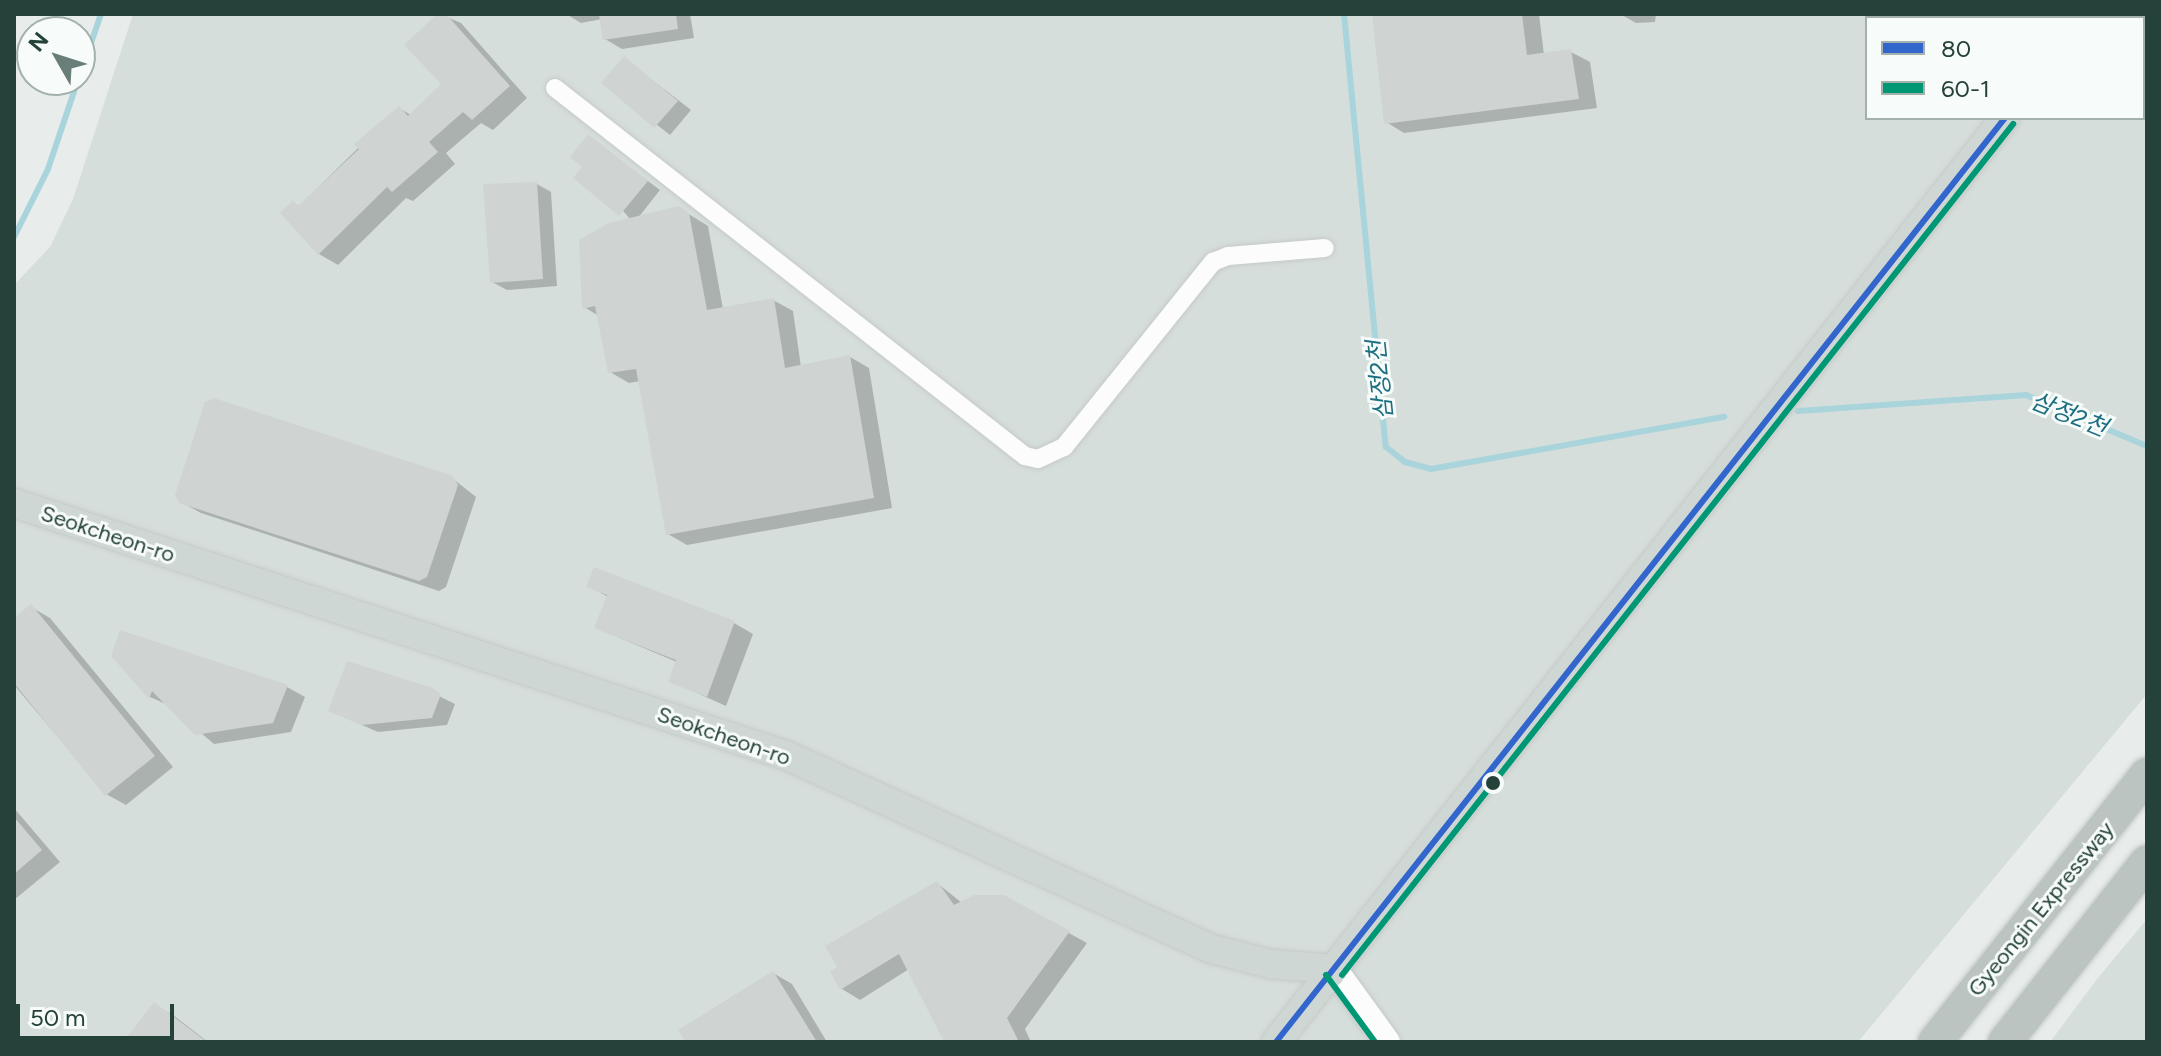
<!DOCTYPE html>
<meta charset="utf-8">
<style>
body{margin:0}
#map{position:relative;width:2161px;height:1056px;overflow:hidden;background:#e8edeb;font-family:Figtree,"Noto Sans KR",sans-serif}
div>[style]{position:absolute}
.built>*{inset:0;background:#d6dedb}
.shadow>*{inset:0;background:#0003}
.stream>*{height:6px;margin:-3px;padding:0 3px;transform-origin:3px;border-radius:3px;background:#a9d4db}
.building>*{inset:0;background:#cfd4d2}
.roads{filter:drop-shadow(0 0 2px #c5cac8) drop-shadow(0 0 2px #c5cac8)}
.street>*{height:18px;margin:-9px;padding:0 9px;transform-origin:9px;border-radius:9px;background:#fcfcfc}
.secondary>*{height:26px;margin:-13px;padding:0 13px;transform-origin:13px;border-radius:13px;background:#fcfcfc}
.primary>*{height:28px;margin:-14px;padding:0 14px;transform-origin:14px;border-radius:14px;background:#cfd7d5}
.highway>*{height:34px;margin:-17px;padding:0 17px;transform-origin:17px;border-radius:17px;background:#bcc4c2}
.bus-1>*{height:6px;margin:-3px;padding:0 3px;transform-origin:3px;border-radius:3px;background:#36c}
.bus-2>*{height:6px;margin:-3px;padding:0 3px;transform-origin:3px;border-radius:3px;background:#009775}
.dots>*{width:22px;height:22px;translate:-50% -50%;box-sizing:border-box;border:4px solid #f7fbf9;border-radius:50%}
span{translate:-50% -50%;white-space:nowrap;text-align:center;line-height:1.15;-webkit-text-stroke:6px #f7fbf9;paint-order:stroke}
.street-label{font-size:22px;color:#24423a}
.water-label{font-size:24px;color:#1c6f80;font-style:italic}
.frame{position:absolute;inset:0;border:16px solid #24423a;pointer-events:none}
.legend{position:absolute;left:1865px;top:16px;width:280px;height:104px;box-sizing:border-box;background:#f7fbf9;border:2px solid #a3b1ad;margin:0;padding:10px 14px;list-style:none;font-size:24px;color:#24423a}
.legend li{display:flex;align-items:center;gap:16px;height:40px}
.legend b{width:40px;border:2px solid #a3b1ad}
.north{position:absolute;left:16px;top:16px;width:80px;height:80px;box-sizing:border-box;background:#f7fbf9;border:2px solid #a3b1ad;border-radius:50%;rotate:309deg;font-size:22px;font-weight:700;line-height:32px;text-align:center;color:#24423a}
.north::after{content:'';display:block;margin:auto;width:28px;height:36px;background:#697e78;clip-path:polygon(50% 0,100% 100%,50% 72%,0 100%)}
.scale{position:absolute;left:16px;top:1004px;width:158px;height:36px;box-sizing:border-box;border:4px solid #24423a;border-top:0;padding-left:10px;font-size:24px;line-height:28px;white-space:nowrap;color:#24423a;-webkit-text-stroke:6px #f7fbf9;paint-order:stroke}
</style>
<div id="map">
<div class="built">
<div style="clip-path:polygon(evenodd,133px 14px,2147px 14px,2147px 694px,1858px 1042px,14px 1042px,14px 285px,50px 247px,73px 199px,133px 14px,1867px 18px,2143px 18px,2143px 118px,1867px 118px,1867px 18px)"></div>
<div style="clip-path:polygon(2147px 919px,2147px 1042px,2050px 1042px,2097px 979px)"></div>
</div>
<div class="shadow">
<div style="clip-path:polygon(440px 14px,461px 23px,527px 98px,493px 130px,481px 123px,446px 153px,455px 164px,413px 201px,406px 198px,338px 265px,319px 254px,283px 213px,293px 203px,299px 206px,399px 108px,411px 115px,444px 84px)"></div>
<div style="clip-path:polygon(566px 14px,690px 14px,694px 38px,622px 49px,605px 39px,602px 19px,581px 23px)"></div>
<div style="clip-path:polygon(1374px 14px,1539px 14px,1544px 55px,1571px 52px,1590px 62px,1597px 108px,1404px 133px,1386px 122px)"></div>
<div style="clip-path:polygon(1587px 14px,1656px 14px,1655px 22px,1636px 23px,1622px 15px)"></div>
<div style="clip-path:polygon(624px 58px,691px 110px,670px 135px,603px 83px)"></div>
<div style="clip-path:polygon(589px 137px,660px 190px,638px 218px,679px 208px,708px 226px,723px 309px,773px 300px,793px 311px,801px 367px,850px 357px,869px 368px,892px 508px,687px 545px,668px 534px,640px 381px,629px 383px,610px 372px,599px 316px,584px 307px,631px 220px,584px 166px)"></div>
<div style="clip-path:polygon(537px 184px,551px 192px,557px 286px,507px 290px,492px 282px)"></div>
<div style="clip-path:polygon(452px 478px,476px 497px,446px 587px,439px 591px,201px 513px,181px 502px)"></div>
<div style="clip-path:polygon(589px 586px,734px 623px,753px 634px,726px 706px,670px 681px,677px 662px,596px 628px,608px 597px)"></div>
<div style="clip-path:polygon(31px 607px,50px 618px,173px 767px,126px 805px,106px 794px,14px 685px,14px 621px)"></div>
<div style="clip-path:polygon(113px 655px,287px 687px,305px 697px,291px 732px,214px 744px,168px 705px,150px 697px)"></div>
<div style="clip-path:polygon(407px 680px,455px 704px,447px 725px,378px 732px,330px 711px)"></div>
<div style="clip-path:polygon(14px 808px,60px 862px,14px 900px)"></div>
<div style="clip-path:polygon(937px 883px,962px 903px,1003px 897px,1087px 943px,1025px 1029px,1031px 1042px,946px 1042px,909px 969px,860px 1000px,842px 989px)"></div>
<div style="clip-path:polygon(773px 973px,792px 984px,827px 1042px,688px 1042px)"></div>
<div style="clip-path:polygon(154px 1005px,173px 1015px,208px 1042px,125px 1042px)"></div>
</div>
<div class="stream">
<div style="left:1344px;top:14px;width:435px;rotate:84.5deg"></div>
<div style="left:1386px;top:447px;width:24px;rotate:38deg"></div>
<div style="left:1405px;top:462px;width:27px;rotate:15deg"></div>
<div style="left:1431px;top:469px;width:298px;rotate:-10.1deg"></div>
<div style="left:80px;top:75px;width:65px;rotate:-71deg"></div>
<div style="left:14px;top:237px;width:76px;rotate:-63.4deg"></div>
<div style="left:48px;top:169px;width:94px;rotate:-71.4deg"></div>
<div style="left:1798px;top:411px;width:229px;rotate:-4deg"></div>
<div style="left:2026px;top:395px;width:131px;rotate:22.9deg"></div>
</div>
<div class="building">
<div style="clip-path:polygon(437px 14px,446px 14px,510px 86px,472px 120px,463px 112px,429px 142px,438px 152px,392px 192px,387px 187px,318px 255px,280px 213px,293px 200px,298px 206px,359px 149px,354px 144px,399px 106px,408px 116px,441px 84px,404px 45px)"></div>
<div style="clip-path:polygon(599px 14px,676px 14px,678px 29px,603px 40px)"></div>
<div style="clip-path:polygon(1372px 14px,1522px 14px,1527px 55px,1571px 49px,1579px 99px,1384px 124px)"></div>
<div style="clip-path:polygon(624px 56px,678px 101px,654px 128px,601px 83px)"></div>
<div style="clip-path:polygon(588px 134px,648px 181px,619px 216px,573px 178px,582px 167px,570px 157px)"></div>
<div style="clip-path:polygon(537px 182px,543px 279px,490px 283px,483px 184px)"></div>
<div style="clip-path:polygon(679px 206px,689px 213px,707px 310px,774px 298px,785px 368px,850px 355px,874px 498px,666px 535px,636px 369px,608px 373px,595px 306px,582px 309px,579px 240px,609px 223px)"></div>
<div style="clip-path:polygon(214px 398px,453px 476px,458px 485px,427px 577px,419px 581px,179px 503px,175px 495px,205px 402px)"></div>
<div style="clip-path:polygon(594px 567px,735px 621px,707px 697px,668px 682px,676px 660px,594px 628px,607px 595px,586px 587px)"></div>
<div style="clip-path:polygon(31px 604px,155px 756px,105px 796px,14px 683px,14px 618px)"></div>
<div style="clip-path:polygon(120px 630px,288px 685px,273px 723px,195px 735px,152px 691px,149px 699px,111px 656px)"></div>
<div style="clip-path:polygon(347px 661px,433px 688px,441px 694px,432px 718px,362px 725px,328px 711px)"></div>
<div style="clip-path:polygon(14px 817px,42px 850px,14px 874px)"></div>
<div style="clip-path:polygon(937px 881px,954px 905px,974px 895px,1004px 895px,1070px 931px,1007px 1018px,1019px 1042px,944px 1042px,899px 954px,840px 990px,830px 972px,837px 967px,825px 946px)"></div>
<div style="clip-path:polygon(773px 971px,817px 1042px,685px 1042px,678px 1030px)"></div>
<div style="clip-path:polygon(154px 1002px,207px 1042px,123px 1042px)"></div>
</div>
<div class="roads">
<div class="street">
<div style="left:555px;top:88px;width:597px;rotate:38.06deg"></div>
<div style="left:1025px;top:456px;width:13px;rotate:13deg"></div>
<div style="left:1038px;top:459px;width:29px;rotate:-25deg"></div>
<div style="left:1064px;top:447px;width:238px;rotate:-51.2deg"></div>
<div style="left:1213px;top:262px;width:16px;rotate:-22deg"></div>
<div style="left:1228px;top:256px;width:97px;rotate:-4.7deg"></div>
</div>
<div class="secondary">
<div style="left:1334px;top:969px;width:90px;rotate:54deg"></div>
</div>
<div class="primary">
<div style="left:2083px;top:18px;width:6px;rotate:-45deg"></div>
<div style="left:14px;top:503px;width:814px;rotate:18.1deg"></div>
<div style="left:788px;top:756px;width:466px;rotate:24.5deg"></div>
<div style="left:1212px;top:949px;width:60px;rotate:14.5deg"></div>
<div style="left:1270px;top:964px;width:64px;rotate:4.5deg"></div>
<div style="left:1276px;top:1042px;width:1177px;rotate:-51.73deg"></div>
</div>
<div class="highway">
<div style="left:1935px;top:1042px;width:341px;rotate:-51.6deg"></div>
<div style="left:2005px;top:1042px;width:229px;rotate:-51.7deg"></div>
</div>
</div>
<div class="bus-1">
<div style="left:1276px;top:1042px;width:1177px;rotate:-51.73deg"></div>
</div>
<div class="bus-2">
<div style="left:1326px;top:975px;width:83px;rotate:53.8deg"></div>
<div style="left:1342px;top:975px;width:1084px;rotate:-51.74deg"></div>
</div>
<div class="dots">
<div style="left:1493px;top:783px;background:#24423a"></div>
</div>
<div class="street-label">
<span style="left:108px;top:534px;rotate:18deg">Seokcheon-ro</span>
<span style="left:724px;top:736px;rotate:19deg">Seokcheon-ro</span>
<span style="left:2041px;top:909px;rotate:-51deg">Gyeongin Expressway</span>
</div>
<div class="water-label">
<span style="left:1380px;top:380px;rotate:-96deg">삼정2천</span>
<span style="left:2069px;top:414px;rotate:22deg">삼정2천</span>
</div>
<div class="frame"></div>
<ul class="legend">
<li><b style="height:10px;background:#36c"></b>80</li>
<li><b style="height:10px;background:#009775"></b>60-1</li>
</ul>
<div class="north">N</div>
<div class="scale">50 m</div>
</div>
